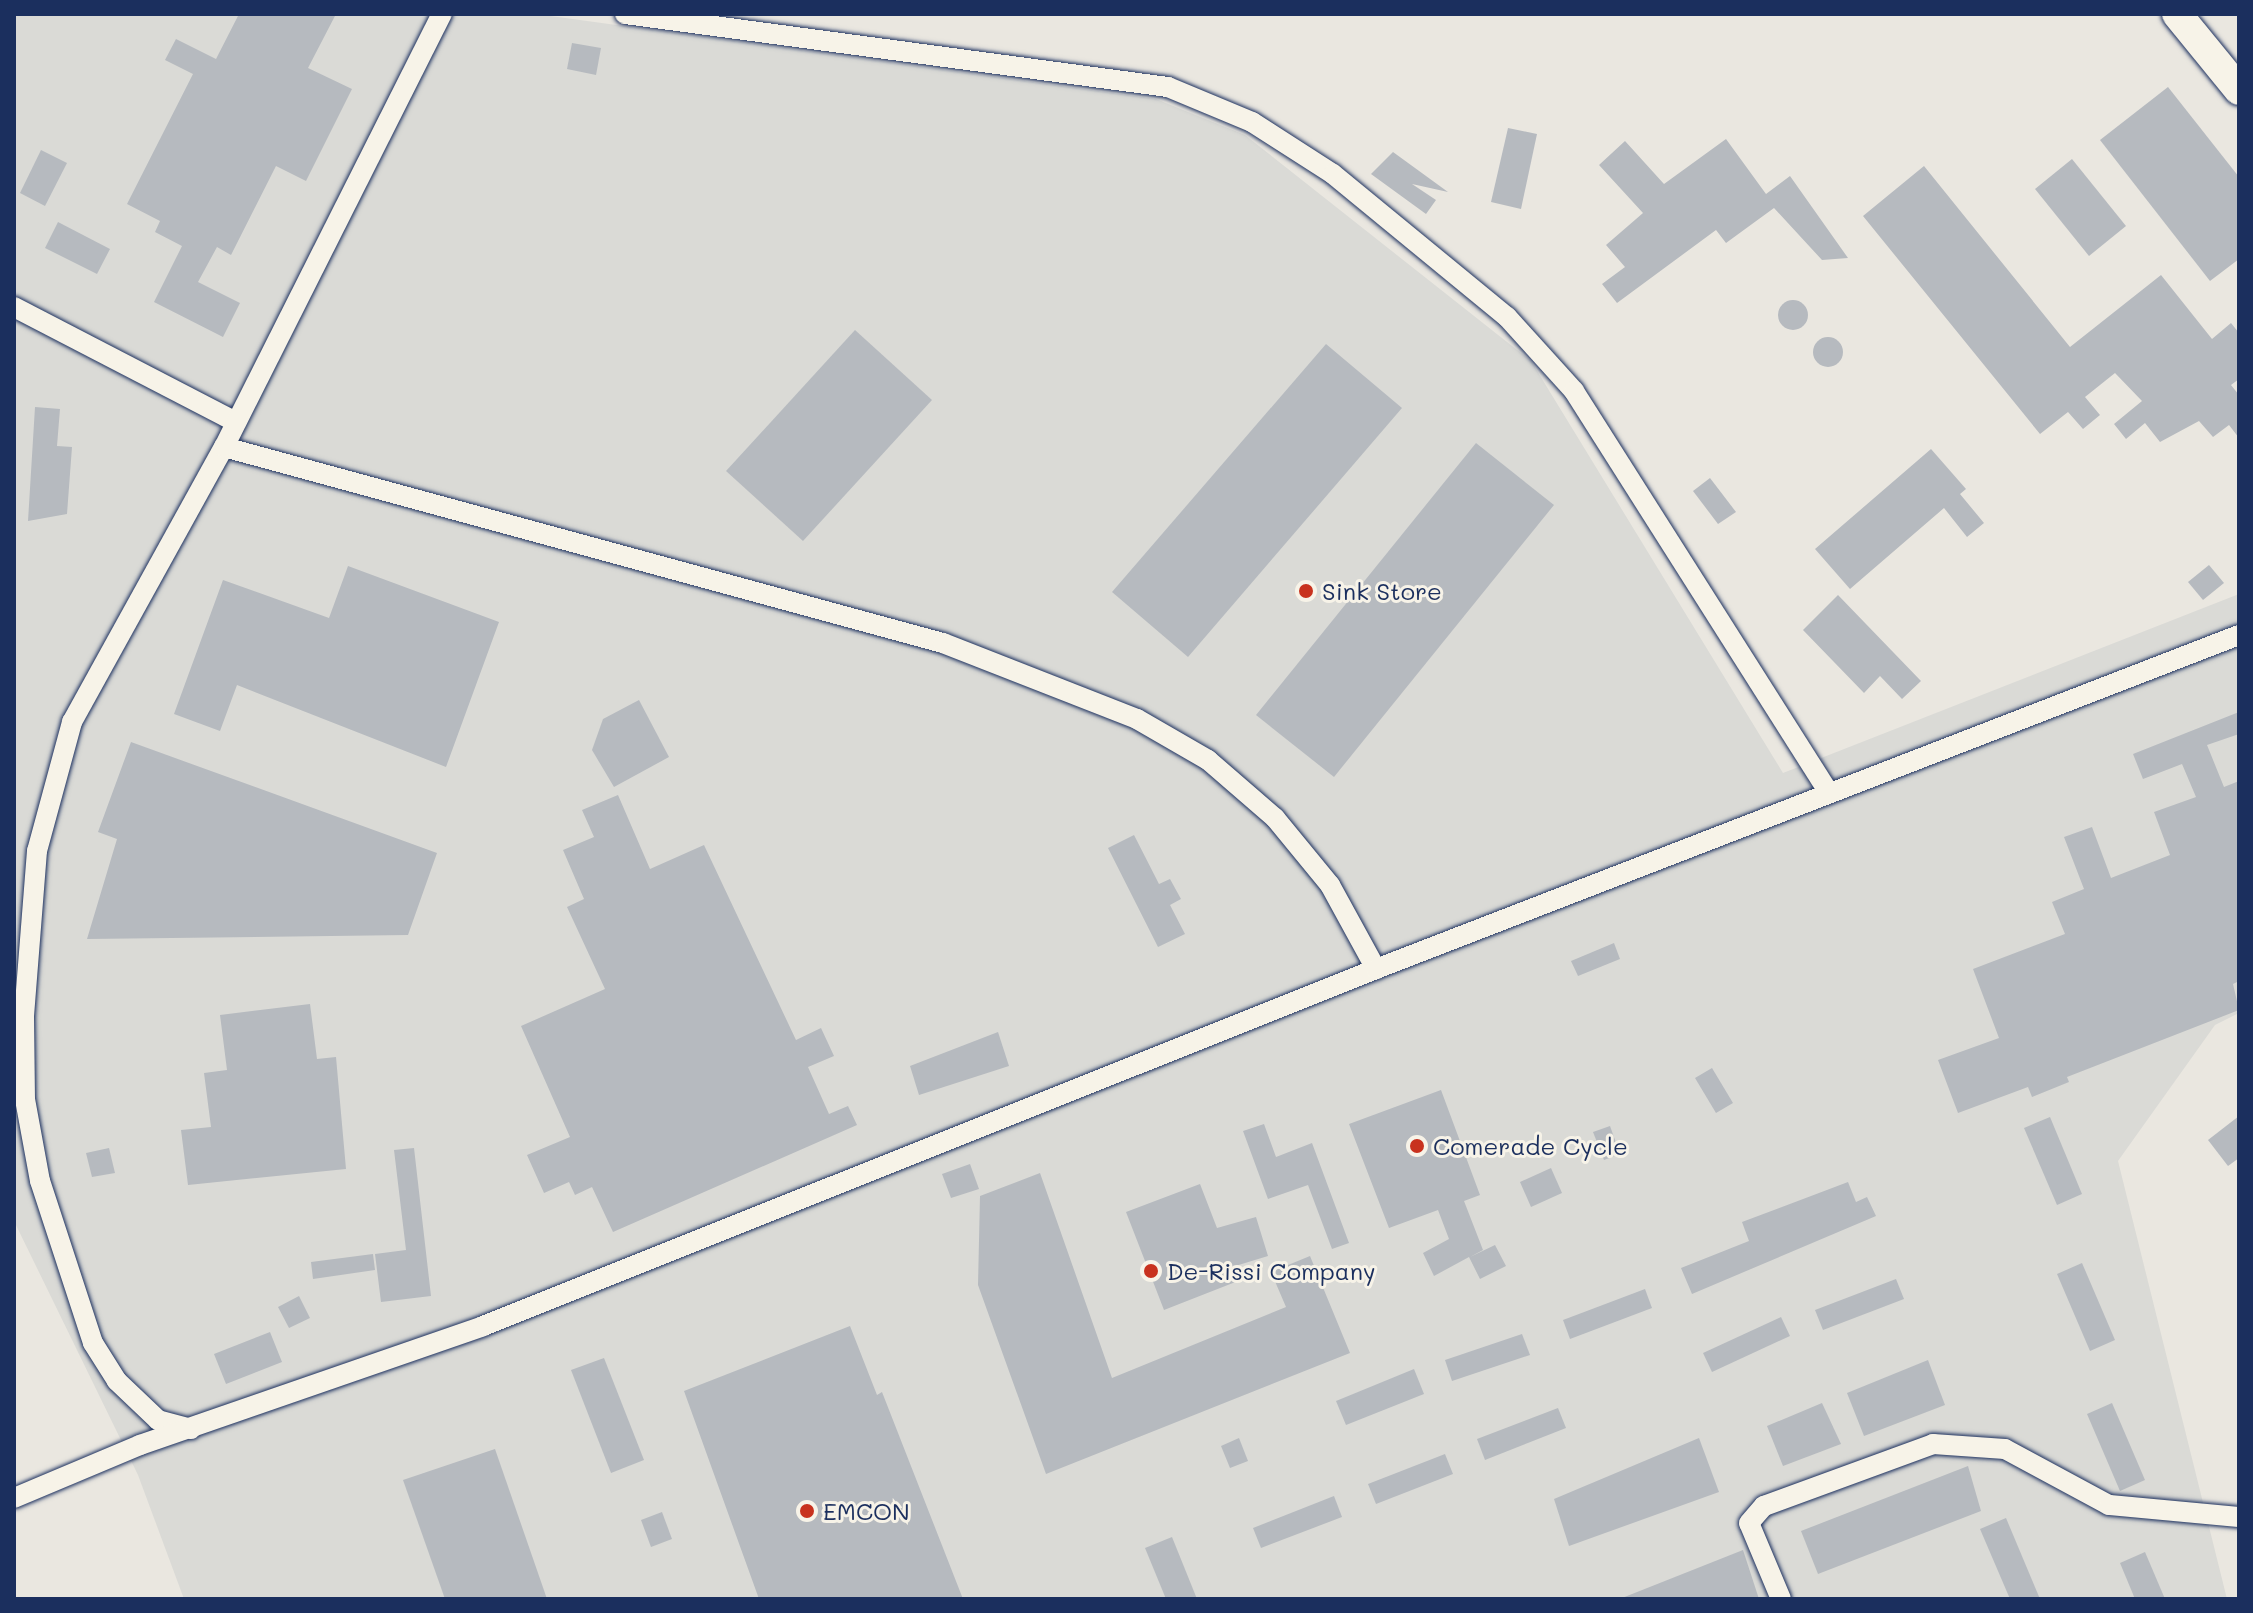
<!DOCTYPE html>
<style>
body{margin:0}
#map{position:relative;width:2253px;height:1613px;overflow:hidden;background:#eae7e0;font-family:Mali,sans-serif}
div>[style]{position:absolute}
.built>*{inset:0;background:#dadad6}
.building>*{inset:0;background:#b6babf}
.round{border-radius:50%}
.roads{filter:drop-shadow(0 0 2px #1b2f5e) drop-shadow(0 0 2px #1b2f5e)}
.street>*{height:20px;margin:-10px;padding:0 10px;transform-origin:10px;border-radius:10px;background:#f7f3e8}
.secondary>*{height:30px;margin:-15px;padding:0 15px;transform-origin:15px;border-radius:15px;background:#f7f3e8}
.dots>*{width:22px;height:22px;translate:-50% -50%;box-sizing:border-box;border:4px solid #f7f3e8;border-radius:50%}
span{translate:-50% -50%;white-space:nowrap;text-align:center;line-height:1.15;-webkit-text-stroke:6px #f7f3e8;paint-order:stroke}
.poi-label{font-size:24px;color:#1b2f5e}
.left{translate:0 -50%;text-align:left}
.frame{position:absolute;inset:0;border:16px solid #1b2f5e;pointer-events:none}
</style>
<div id="map">
<div class="built">
<div style="clip-path:polygon(14px 14px,536px 14px,1156px 99px,1245px 135px,1531px 361px,1783px 773px,2239px 594px,2239px 1013px,2215px 1025px,2118px 1161px,2227px 1599px,184px 1599px,138px 1475px,14px 1221px)"></div>
</div>
<div class="building">
<div style="clip-path:polygon(239px 14px,336px 14px,308px 68px,352px 89px,306px 181px,276px 166px,231px 255px,217px 247px,198px 282px,240px 303px,223px 337px,154px 302px,182px 246px,155px 232px,160px 221px,127px 204px,193px 74px,165px 60px,176px 39px,216px 59px)"></div>
<div style="clip-path:polygon(572px 43px,601px 48px,596px 75px,567px 69px)"></div>
<div style="clip-path:polygon(2168px 87px,2239px 177px,2239px 259px,2210px 281px,2100px 140px)"></div>
<div style="clip-path:polygon(1508px 128px,1537px 134px,1521px 209px,1491px 202px)"></div>
<div style="clip-path:polygon(1726px 139px,1766px 194px,1790px 176px,1848px 258px,1822px 260px,1774px 208px,1726px 243px,1716px 230px,1617px 303px,1602px 284px,1625px 267px,1606px 245px,1643px 213px,1599px 165px,1625px 141px,1664px 184px)"></div>
<div style="clip-path:polygon(41px 150px,67px 163px,45px 206px,20px 193px)"></div>
<div style="clip-path:polygon(1393px 152px,1448px 192px,1412px 184px,1436px 200px,1426px 214px,1371px 174px)"></div>
<div style="clip-path:polygon(2072px 159px,2126px 226px,2089px 256px,2035px 189px)"></div>
<div style="clip-path:polygon(1924px 166px,2070px 347px,2161px 275px,2212px 339px,2231px 323px,2239px 333px,2239px 379px,2231px 385px,2239px 395px,2239px 438px,2229px 425px,2213px 437px,2199px 421px,2160px 442px,2145px 423px,2126px 439px,2114px 424px,2142px 401px,2115px 373px,2085px 397px,2100px 415px,2083px 429px,2068px 412px,2040px 434px,1863px 216px)"></div>
<div style="clip-path:polygon(58px 222px,110px 249px,97px 274px,45px 248px)"></div>
<div class="round" style="left:1778px;top:300px;width:30px;height:30px"></div>
<div style="clip-path:polygon(855px 330px,932px 400px,803px 541px,726px 471px)"></div>
<div class="round" style="left:1813px;top:337px;width:30px;height:30px"></div>
<div style="clip-path:polygon(1326px 344px,1402px 408px,1188px 657px,1112px 592px)"></div>
<div style="clip-path:polygon(35px 407px,60px 409px,57px 446px,72px 447px,67px 514px,28px 521px)"></div>
<div style="clip-path:polygon(1476px 443px,1554px 505px,1334px 777px,1256px 715px)"></div>
<div style="clip-path:polygon(1931px 449px,1966px 489px,1960px 494px,1984px 523px,1967px 537px,1944px 508px,1850px 589px,1815px 549px)"></div>
<div style="clip-path:polygon(1710px 478px,1736px 512px,1718px 524px,1693px 491px)"></div>
<div style="clip-path:polygon(2209px 565px,2224px 583px,2203px 600px,2188px 582px)"></div>
<div style="clip-path:polygon(348px 566px,499px 622px,446px 767px,237px 685px,220px 731px,174px 714px,223px 580px,329px 618px)"></div>
<div style="clip-path:polygon(1838px 595px,1921px 681px,1902px 699px,1880px 676px,1864px 693px,1803px 630px)"></div>
<div style="clip-path:polygon(639px 700px,669px 757px,614px 787px,592px 750px,603px 719px)"></div>
<div style="clip-path:polygon(2239px 712px,2239px 734px,2207px 745px,2224px 787px,2239px 781px,2239px 981px,2233px 984px,2239px 1010px,2067px 1077px,2069px 1082px,2032px 1097px,2028px 1087px,1958px 1113px,1938px 1060px,1999px 1038px,1973px 969px,2065px 934px,2052px 902px,2084px 889px,2064px 837px,2092px 827px,2111px 878px,2170px 855px,2154px 812px,2196px 797px,2182px 764px,2143px 779px,2133px 754px)"></div>
<div style="clip-path:polygon(131px 742px,437px 853px,408px 935px,87px 939px,117px 839px,98px 832px)"></div>
<div style="clip-path:polygon(618px 795px,650px 869px,704px 845px,796px 1040px,821px 1028px,834px 1056px,808px 1067px,829px 1114px,848px 1106px,857px 1125px,613px 1232px,592px 1187px,575px 1195px,569px 1182px,544px 1193px,527px 1155px,570px 1137px,521px 1026px,605px 989px,567px 907px,584px 899px,563px 850px,594px 837px,582px 810px)"></div>
<div style="clip-path:polygon(1134px 835px,1159px 884px,1170px 879px,1181px 899px,1170px 905px,1185px 934px,1158px 947px,1108px 848px)"></div>
<div style="clip-path:polygon(1614px 943px,1620px 959px,1578px 976px,1571px 961px)"></div>
<div style="clip-path:polygon(310px 1004px,317px 1059px,336px 1057px,346px 1169px,188px 1185px,181px 1130px,211px 1127px,204px 1073px,227px 1070px,220px 1015px)"></div>
<div style="clip-path:polygon(998px 1032px,1009px 1066px,919px 1095px,910px 1066px)"></div>
<div style="clip-path:polygon(1712px 1068px,1733px 1103px,1716px 1113px,1695px 1078px)"></div>
<div style="clip-path:polygon(1441px 1090px,1480px 1195px,1464px 1201px,1483px 1250px,1470px 1257px,1495px 1245px,1506px 1266px,1480px 1279px,1469px 1257px,1434px 1276px,1423px 1253px,1449px 1239px,1438px 1210px,1389px 1228px,1349px 1124px)"></div>
<div style="clip-path:polygon(2239px 1116px,2239px 1158px,2228px 1166px,2208px 1140px)"></div>
<div style="clip-path:polygon(2050px 1117px,2082px 1194px,2057px 1205px,2024px 1128px)"></div>
<div style="clip-path:polygon(1264px 1124px,1276px 1157px,1312px 1143px,1349px 1243px,1332px 1249px,1308px 1185px,1268px 1199px,1243px 1131px)"></div>
<div style="clip-path:polygon(1610px 1126px,1620px 1154px,1604px 1160px,1593px 1132px)"></div>
<div style="clip-path:polygon(109px 1148px,115px 1173px,92px 1177px,86px 1153px)"></div>
<div style="clip-path:polygon(414px 1148px,431px 1296px,381px 1302px,375px 1254px,406px 1250px,394px 1150px)"></div>
<div style="clip-path:polygon(970px 1164px,979px 1189px,951px 1198px,942px 1174px)"></div>
<div style="clip-path:polygon(1551px 1168px,1562px 1193px,1531px 1207px,1520px 1182px)"></div>
<div style="clip-path:polygon(1040px 1173px,1112px 1378px,1286px 1307px,1271px 1272px,1310px 1256px,1350px 1353px,1046px 1474px,978px 1285px,980px 1196px)"></div>
<div style="clip-path:polygon(1848px 1182px,1856px 1202px,1867px 1197px,1876px 1216px,1692px 1294px,1681px 1268px,1749px 1241px,1742px 1222px)"></div>
<div style="clip-path:polygon(1200px 1184px,1217px 1228px,1256px 1217px,1268px 1256px,1232px 1267px,1238px 1281px,1164px 1310px,1126px 1212px)"></div>
<div style="clip-path:polygon(373px 1254px,375px 1270px,313px 1279px,311px 1262px)"></div>
<div style="clip-path:polygon(2082px 1263px,2115px 1340px,2090px 1351px,2057px 1274px)"></div>
<div style="clip-path:polygon(1896px 1279px,1904px 1299px,1823px 1330px,1815px 1310px)"></div>
<div style="clip-path:polygon(1645px 1289px,1652px 1308px,1570px 1339px,1563px 1320px)"></div>
<div style="clip-path:polygon(299px 1296px,310px 1318px,289px 1328px,278px 1307px)"></div>
<div style="clip-path:polygon(1781px 1317px,1790px 1336px,1712px 1372px,1703px 1353px)"></div>
<div style="clip-path:polygon(850px 1326px,877px 1395px,882px 1392px,963px 1599px,759px 1599px,684px 1391px)"></div>
<div style="clip-path:polygon(270px 1332px,282px 1362px,226px 1384px,214px 1354px)"></div>
<div style="clip-path:polygon(1522px 1334px,1530px 1355px,1452px 1381px,1445px 1360px)"></div>
<div style="clip-path:polygon(604px 1358px,644px 1460px,611px 1473px,571px 1370px)"></div>
<div style="clip-path:polygon(1928px 1360px,1945px 1405px,1864px 1436px,1847px 1393px)"></div>
<div style="clip-path:polygon(1414px 1369px,1424px 1394px,1346px 1425px,1336px 1401px)"></div>
<div style="clip-path:polygon(1822px 1403px,1841px 1444px,1783px 1466px,1767px 1426px)"></div>
<div style="clip-path:polygon(2112px 1403px,2145px 1480px,2120px 1491px,2087px 1414px)"></div>
<div style="clip-path:polygon(1558px 1408px,1566px 1428px,1485px 1460px,1477px 1439px)"></div>
<div style="clip-path:polygon(1239px 1438px,1248px 1461px,1230px 1468px,1221px 1446px)"></div>
<div style="clip-path:polygon(1699px 1438px,1719px 1492px,1569px 1546px,1554px 1499px)"></div>
<div style="clip-path:polygon(495px 1449px,547px 1599px,445px 1599px,403px 1480px)"></div>
<div style="clip-path:polygon(1445px 1454px,1453px 1474px,1376px 1504px,1368px 1484px)"></div>
<div style="clip-path:polygon(1968px 1466px,1981px 1511px,1818px 1574px,1801px 1531px)"></div>
<div style="clip-path:polygon(1334px 1496px,1342px 1517px,1261px 1548px,1253px 1528px)"></div>
<div style="clip-path:polygon(662px 1512px,672px 1539px,651px 1547px,641px 1520px)"></div>
<div style="clip-path:polygon(2006px 1518px,2040px 1599px,2010px 1599px,1980px 1529px)"></div>
<div style="clip-path:polygon(1172px 1537px,1197px 1599px,1166px 1599px,1145px 1548px)"></div>
<div style="clip-path:polygon(1743px 1550px,1759px 1599px,1622px 1599px,1622px 1598px)"></div>
<div style="clip-path:polygon(2145px 1552px,2165px 1599px,2135px 1599px,2120px 1563px)"></div>
</div>
<div class="roads">
<div class="street">
<div style="left:625px;top:14px;width:548px;rotate:7.66deg"></div>
<div style="left:1168px;top:87px;width:91px;rotate:22.6deg"></div>
<div style="left:1252px;top:122px;width:96px;rotate:32.7deg"></div>
<div style="left:1333px;top:174px;width:225px;rotate:39.4deg"></div>
<div style="left:1507px;top:317px;width:100px;rotate:47.8deg"></div>
<div style="left:1574px;top:391px;width:476px;rotate:57.6deg"></div>
<div style="left:14px;top:307px;width:250px;rotate:27.4deg"></div>
<div style="left:224px;top:447px;width:745px;rotate:15.25deg"></div>
<div style="left:943px;top:643px;width:208px;rotate:21.4deg"></div>
<div style="left:1137px;top:719px;width:82px;rotate:30deg"></div>
<div style="left:1208px;top:760px;width:89px;rotate:40.9deg"></div>
<div style="left:1275px;top:818px;width:87px;rotate:50.6deg"></div>
<div style="left:1330px;top:885px;width:96px;rotate:61.3deg"></div>
<div style="left:191px;top:1429px;width:34px;rotate:-165deg"></div>
<div style="left:158px;top:1420px;width:57px;rotate:-136.4deg"></div>
<div style="left:117px;top:1381px;width:45px;rotate:-122.3deg"></div>
<div style="left:93px;top:1343px;width:170px;rotate:-108.1deg"></div>
<div style="left:40px;top:1181px;width:83px;rotate:-100.4deg"></div>
<div style="left:25px;top:1099px;width:83px;rotate:-90.7deg"></div>
<div style="left:24px;top:1016px;width:166px;rotate:-85.5deg"></div>
<div style="left:37px;top:851px;width:134px;rotate:-74.8deg"></div>
<div style="left:72px;top:722px;width:314px;rotate:-61.1deg"></div>
<div style="left:224px;top:447px;width:485px;rotate:-63.3deg"></div>
<div style="left:14px;top:1498px;width:137px;rotate:-22.8deg"></div>
<div style="left:140px;top:1445px;width:363px;rotate:-19.1deg"></div>
<div style="left:483px;top:1326px;width:962px;rotate:-21.79deg"></div>
<div style="left:1376px;top:969px;width:925px;rotate:-21.16deg"></div>
<div style="left:1781px;top:1599px;width:82px;rotate:-112.8deg"></div>
<div style="left:1749px;top:1523px;width:23px;rotate:-49deg"></div>
<div style="left:1764px;top:1506px;width:180px;rotate:-20.1deg"></div>
<div style="left:1933px;top:1444px;width:72px;rotate:4deg"></div>
<div style="left:2005px;top:1449px;width:118px;rotate:28.3deg"></div>
<div style="left:2109px;top:1505px;width:131px;rotate:5.3deg"></div>
</div>
<div class="secondary">
<div style="left:2177px;top:14px;width:98px;rotate:50.8deg"></div>
</div>
</div>
<div class="dots">
<div style="left:1306px;top:591px;background:#c8321e"></div>
<div style="left:1417px;top:1146px;background:#c8321e"></div>
<div style="left:1151px;top:1271px;background:#c8321e"></div>
<div style="left:807px;top:1511px;background:#c8321e"></div>
</div>
<div class="poi-label">
<span class="left" style="left:1322px;top:591px">Sink Store</span>
<span class="left" style="left:1433px;top:1146px">Comerade Cycle</span>
<span class="left" style="left:1167px;top:1271px">De-Rissi Company</span>
<span class="left" style="left:823px;top:1511px">EMCON</span>
</div>
<div class="frame"></div>
</div>
